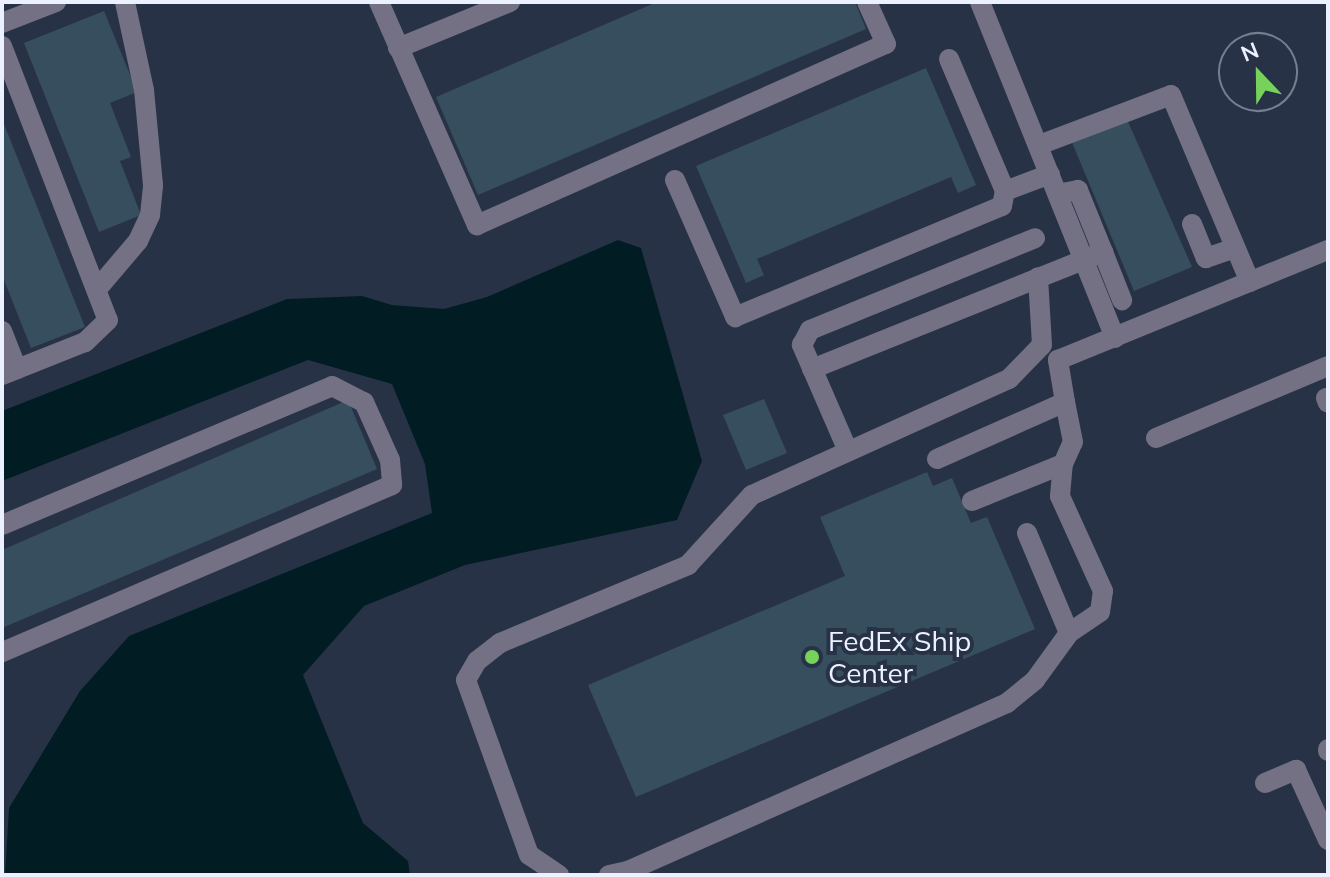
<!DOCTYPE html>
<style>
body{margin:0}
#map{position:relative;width:1330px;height:877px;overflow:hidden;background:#283247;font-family:Mulish,sans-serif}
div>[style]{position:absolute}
.water>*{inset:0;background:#011d23}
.building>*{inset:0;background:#374e5e}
.minor>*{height:20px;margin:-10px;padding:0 10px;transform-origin:10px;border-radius:10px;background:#737183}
.dots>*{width:22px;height:22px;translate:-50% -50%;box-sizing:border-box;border:4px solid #283247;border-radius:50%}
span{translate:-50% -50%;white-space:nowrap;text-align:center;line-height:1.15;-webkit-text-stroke:8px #283247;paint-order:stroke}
.poi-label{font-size:28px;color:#ebf1ff}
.left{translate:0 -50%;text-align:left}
.frame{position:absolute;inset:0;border:4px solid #ebf1ff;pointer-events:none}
.north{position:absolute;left:1218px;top:32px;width:80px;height:80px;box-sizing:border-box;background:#283247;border:2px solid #767e91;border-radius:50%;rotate:338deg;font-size:22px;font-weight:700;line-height:32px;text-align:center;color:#ebf1ff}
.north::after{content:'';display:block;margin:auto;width:28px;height:36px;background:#76d25a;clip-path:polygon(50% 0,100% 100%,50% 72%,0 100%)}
</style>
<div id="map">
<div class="water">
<div style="clip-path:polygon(618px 240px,641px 248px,702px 461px,677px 520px,465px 565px,364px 606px,303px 675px,363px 823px,408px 861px,410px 875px,5px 875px,9px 808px,80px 691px,129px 636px,432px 513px,425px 464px,392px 384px,308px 360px,2px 481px,2px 411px,287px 299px,362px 296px,392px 305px,444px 309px,487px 297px)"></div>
</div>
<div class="building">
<div style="clip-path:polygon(657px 2px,855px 2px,866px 29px,478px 195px,436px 97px)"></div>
<div style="clip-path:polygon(104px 11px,137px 92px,110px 103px,131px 157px,120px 161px,141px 215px,99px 232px,24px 43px)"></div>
<div style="clip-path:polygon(926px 68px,976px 185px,958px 193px,951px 177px,757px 259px,764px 275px,746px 283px,696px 166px)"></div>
<div style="clip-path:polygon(1126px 117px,1192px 267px,1134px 291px,1071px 140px)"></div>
<div style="clip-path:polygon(2px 119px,85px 327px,31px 348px,2px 275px)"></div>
<div style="clip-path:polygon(764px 399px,787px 453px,746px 470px,723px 415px)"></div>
<div style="clip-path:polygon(348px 400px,377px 469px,2px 628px,2px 550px)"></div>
<div style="clip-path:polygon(927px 472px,933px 486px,952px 478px,971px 523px,987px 517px,1035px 629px,636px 797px,588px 685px,845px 576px,820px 517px)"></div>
</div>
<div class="minor">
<div style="left:379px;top:2px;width:244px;rotate:66.3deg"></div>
<div style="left:477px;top:225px;width:447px;rotate:-23.9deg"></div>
<div style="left:886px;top:44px;width:46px;rotate:-114.3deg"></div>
<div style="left:980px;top:2px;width:362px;rotate:68.1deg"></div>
<div style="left:2px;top:23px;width:58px;rotate:-21.3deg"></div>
<div style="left:2px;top:46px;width:294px;rotate:68.9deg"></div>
<div style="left:108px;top:320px;width:32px;rotate:136deg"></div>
<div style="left:85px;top:342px;width:89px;rotate:158.3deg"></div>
<div style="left:398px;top:48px;width:121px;rotate:-22.3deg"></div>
<div style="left:949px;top:59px;width:143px;rotate:67deg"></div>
<div style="left:1005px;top:191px;width:48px;rotate:-20.7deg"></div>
<div style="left:1039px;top:145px;width:141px;rotate:-20.7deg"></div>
<div style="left:1171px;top:95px;width:203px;rotate:67.1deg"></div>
<div style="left:675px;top:180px;width:150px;rotate:66.3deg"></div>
<div style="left:735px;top:317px;width:289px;rotate:-22.6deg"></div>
<div style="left:1002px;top:206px;width:15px;rotate:-79deg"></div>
<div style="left:1192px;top:224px;width:37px;rotate:68deg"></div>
<div style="left:1206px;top:258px;width:31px;rotate:-19deg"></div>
<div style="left:1103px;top:252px;width:52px;rotate:68.4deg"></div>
<div style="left:98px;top:288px;width:62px;rotate:-49.6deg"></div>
<div style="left:138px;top:241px;width:29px;rotate:-65deg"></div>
<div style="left:150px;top:215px;width:30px;rotate:-84deg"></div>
<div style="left:153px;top:185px;width:95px;rotate:-95.4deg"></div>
<div style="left:144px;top:90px;width:90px;rotate:-102.2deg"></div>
<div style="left:2px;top:331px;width:41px;rotate:68.5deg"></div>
<div style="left:812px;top:369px;width:314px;rotate:-21.9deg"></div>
<div style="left:1103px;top:252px;width:67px;rotate:-112deg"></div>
<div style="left:1078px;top:190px;width:20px;rotate:169deg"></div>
<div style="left:1326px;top:398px;width:5px;rotate:68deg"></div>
<div style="left:1156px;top:438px;width:186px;rotate:-22.7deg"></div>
<div style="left:848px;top:451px;width:116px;rotate:-113.5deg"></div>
<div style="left:802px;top:345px;width:17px;rotate:-62deg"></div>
<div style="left:810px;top:330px;width:243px;rotate:-22.2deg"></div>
<div style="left:937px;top:459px;width:140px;rotate:-24deg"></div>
<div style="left:1065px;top:402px;width:43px;rotate:-99.5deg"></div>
<div style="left:1058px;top:360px;width:292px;rotate:-22.2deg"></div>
<div style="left:972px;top:501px;width:98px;rotate:-22.1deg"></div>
<div style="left:1063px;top:464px;width:24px;rotate:-66deg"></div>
<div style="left:1073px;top:442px;width:41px;rotate:-101.3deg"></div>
<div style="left:2px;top:525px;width:358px;rotate:-22.8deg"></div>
<div style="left:332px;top:386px;width:36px;rotate:27deg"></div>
<div style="left:364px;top:402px;width:64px;rotate:65.9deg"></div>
<div style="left:390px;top:460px;width:25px;rotate:85deg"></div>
<div style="left:392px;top:485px;width:424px;rotate:156.8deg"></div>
<div style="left:1027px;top:533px;width:108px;rotate:67.2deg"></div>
<div style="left:1069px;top:633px;width:37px;rotate:-34deg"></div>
<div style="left:1100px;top:612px;width:21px;rotate:-82deg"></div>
<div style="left:1103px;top:591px;width:104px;rotate:-114.4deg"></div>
<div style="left:1060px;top:496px;width:32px;rotate:-85deg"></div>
<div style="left:1328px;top:749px;width:2px;rotate:90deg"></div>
<div style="left:1265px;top:783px;width:34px;rotate:-23deg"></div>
<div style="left:1296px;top:770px;width:77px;rotate:65.4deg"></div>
<div style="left:559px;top:875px;width:36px;rotate:-146deg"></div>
<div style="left:529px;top:855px;width:186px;rotate:-109.8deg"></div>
<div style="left:466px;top:680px;width:22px;rotate:-60deg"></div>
<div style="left:477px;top:661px;width:29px;rotate:-38deg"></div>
<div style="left:500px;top:643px;width:204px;rotate:-22.5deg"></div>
<div style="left:688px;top:565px;width:95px;rotate:-47.6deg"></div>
<div style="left:752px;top:495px;width:282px;rotate:-24.3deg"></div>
<div style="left:1009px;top:379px;width:47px;rotate:-45.9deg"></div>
<div style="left:1042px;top:345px;width:68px;rotate:-93.4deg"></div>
<div style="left:609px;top:875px;width:19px;rotate:-12deg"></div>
<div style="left:628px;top:871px;width:415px;rotate:-23.9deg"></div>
<div style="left:1007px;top:703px;width:36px;rotate:-39deg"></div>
<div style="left:1035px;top:680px;width:58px;rotate:-54.1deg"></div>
</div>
<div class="dots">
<div style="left:812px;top:657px;background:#76d25a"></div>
</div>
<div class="poi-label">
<span class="left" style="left:828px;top:657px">FedEx Ship<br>Center</span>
</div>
<div class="frame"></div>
<div class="north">N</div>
</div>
